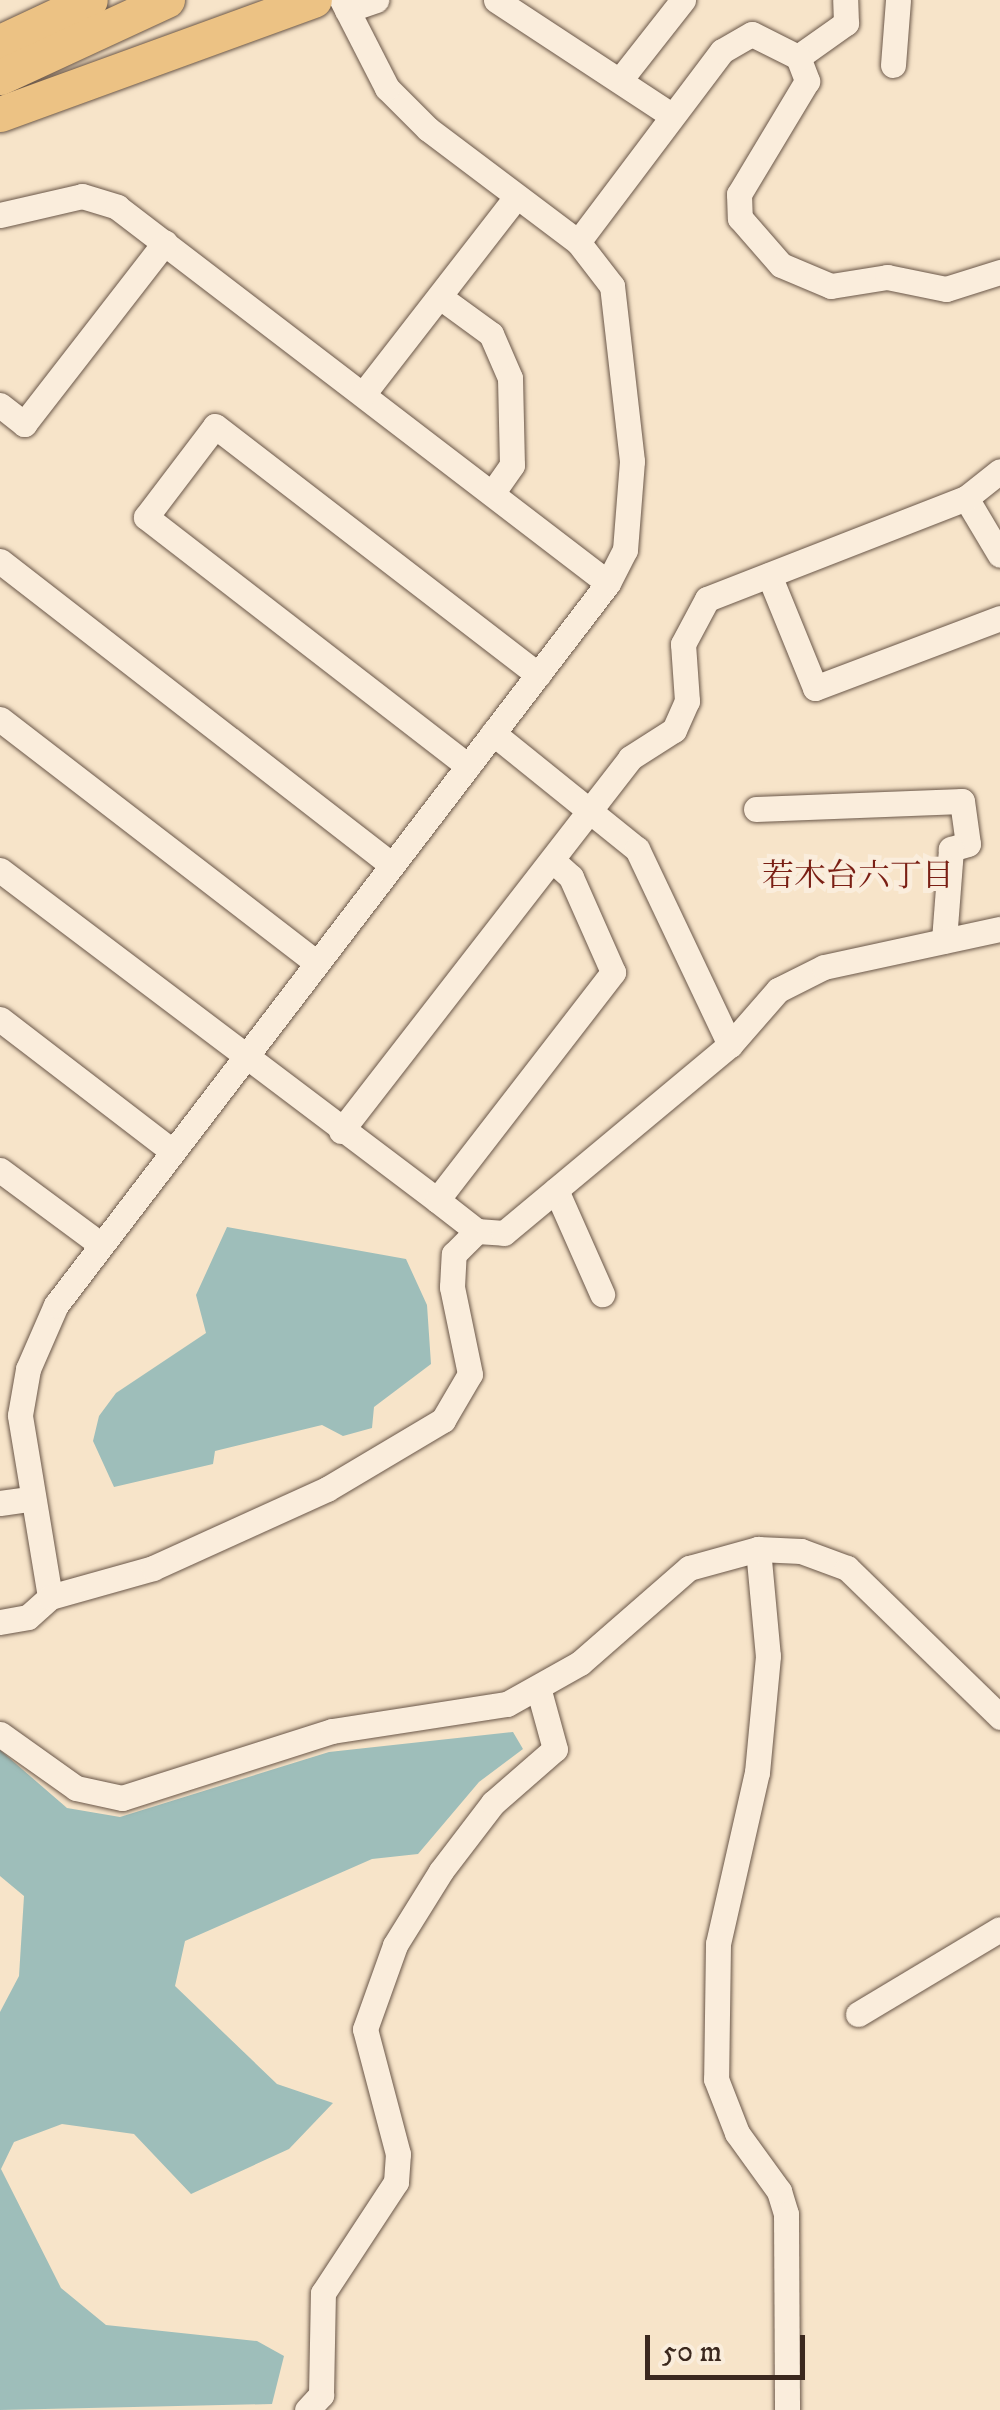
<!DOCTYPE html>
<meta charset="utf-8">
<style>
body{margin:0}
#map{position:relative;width:1000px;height:2410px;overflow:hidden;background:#f7e4c9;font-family:"IM FELL DW Pica","Noto Serif JP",serif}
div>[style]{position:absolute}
.water>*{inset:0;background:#9ebeba}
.roads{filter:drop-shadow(0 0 2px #6a5749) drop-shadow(0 0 2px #6a5749)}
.minor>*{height:25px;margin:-12.5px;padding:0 12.5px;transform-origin:12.5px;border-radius:12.5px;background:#faeddc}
.highway>*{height:35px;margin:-17.5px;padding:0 17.5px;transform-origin:17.5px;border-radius:17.5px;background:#ecc284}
span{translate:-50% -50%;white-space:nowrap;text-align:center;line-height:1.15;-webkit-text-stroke:10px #faeddc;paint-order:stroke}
.neighbourhood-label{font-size:32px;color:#7a1f14}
.scale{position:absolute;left:645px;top:2335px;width:160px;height:45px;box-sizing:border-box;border:5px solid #3b281e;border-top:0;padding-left:12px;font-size:30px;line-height:35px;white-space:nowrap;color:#3b281e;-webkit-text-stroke:8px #faeddc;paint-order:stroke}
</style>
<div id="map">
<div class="water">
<div style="clip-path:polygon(227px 1227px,406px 1259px,427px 1305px,431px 1364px,374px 1407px,372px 1428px,343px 1436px,322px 1425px,215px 1451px,213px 1464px,114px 1487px,93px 1441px,99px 1416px,116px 1393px,206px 1333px,196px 1295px)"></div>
<div style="clip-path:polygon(513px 1732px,523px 1749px,479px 1782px,418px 1854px,372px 1859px,185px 1941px,175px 1986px,277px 2084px,333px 2103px,289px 2149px,191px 2194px,134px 2134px,62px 2124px,14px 2142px,1px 2169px,61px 2288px,106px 2325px,257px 2341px,284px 2356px,272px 2404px,0 2410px,0 2012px,19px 1976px,24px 1896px,0 1876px,0 1750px,67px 1808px,120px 1817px,329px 1752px)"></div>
</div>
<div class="roads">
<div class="minor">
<div style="left:496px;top:0;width:209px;rotate:33.3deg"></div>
<div style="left:347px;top:10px;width:31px;rotate:-19deg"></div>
<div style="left:798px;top:57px;width:59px;rotate:-35.3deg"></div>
<div style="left:846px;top:23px;width:23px;rotate:-92deg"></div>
<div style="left:893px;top:65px;width:65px;rotate:-85.6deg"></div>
<div style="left:620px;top:80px;width:102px;rotate:-51.8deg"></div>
<div style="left:0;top:215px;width:84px;rotate:-13deg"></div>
<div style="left:82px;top:196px;width:37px;rotate:17deg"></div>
<div style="left:117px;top:207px;width:618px;rotate:37.44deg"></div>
<div style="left:578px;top:242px;width:239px;rotate:-53deg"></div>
<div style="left:722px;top:51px;width:34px;rotate:-30deg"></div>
<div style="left:752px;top:34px;width:51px;rotate:26.6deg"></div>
<div style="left:798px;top:57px;width:26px;rotate:69deg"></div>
<div style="left:807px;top:81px;width:132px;rotate:121deg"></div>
<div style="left:739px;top:194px;width:24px;rotate:88deg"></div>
<div style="left:740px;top:218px;width:62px;rotate:48.9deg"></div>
<div style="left:781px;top:265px;width:54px;rotate:22.8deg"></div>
<div style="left:831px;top:286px;width:57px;rotate:-9.1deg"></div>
<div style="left:887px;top:277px;width:60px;rotate:11.5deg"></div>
<div style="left:946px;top:289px;width:57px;rotate:-17.5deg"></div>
<div style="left:440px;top:297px;width:63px;rotate:36deg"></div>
<div style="left:491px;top:334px;width:48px;rotate:66.6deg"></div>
<div style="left:510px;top:378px;width:87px;rotate:88.7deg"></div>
<div style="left:512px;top:465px;width:33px;rotate:125deg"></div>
<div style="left:364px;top:393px;width:248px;rotate:-52.2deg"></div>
<div style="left:0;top:405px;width:31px;rotate:38deg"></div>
<div style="left:24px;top:424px;width:230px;rotate:-52.2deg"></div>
<div style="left:966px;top:498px;width:66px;rotate:59.2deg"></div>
<div style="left:0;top:561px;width:496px;rotate:37.8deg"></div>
<div style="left:769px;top:575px;width:122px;rotate:67.8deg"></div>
<div style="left:815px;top:688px;width:198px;rotate:-20.7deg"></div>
<div style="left:0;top:719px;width:400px;rotate:37.6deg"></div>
<div style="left:493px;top:733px;width:185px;rotate:38.9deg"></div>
<div style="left:637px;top:849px;width:217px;rotate:64.6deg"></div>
<div style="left:468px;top:766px;width:407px;rotate:-142.3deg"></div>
<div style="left:146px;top:517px;width:114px;rotate:-52.8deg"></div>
<div style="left:215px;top:426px;width:408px;rotate:37.6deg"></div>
<div style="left:756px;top:809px;width:206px;rotate:-2.2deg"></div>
<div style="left:962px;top:801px;width:43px;rotate:82.1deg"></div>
<div style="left:968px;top:844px;width:18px;rotate:164deg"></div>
<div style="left:951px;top:849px;width:92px;rotate:94.4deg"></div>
<div style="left:0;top:870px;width:548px;rotate:37.06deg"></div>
<div style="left:437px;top:1200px;width:288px;rotate:-52.3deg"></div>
<div style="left:613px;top:972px;width:104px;rotate:-113.9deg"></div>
<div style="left:571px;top:877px;width:25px;rotate:-138deg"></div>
<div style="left:0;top:1019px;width:215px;rotate:37.5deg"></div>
<div style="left:341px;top:1131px;width:472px;rotate:-52.2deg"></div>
<div style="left:630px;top:758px;width:52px;rotate:-32.5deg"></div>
<div style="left:674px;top:730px;width:32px;rotate:-66deg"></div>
<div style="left:687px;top:701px;width:57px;rotate:-94deg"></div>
<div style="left:683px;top:644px;width:51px;rotate:-61.9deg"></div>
<div style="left:707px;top:599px;width:278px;rotate:-21.3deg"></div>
<div style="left:966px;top:498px;width:43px;rotate:-38.5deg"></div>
<div style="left:0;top:1170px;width:124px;rotate:36.5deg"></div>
<div style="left:556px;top:1190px;width:114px;rotate:66.1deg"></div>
<div style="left:437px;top:1200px;width:51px;rotate:37.8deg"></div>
<div style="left:477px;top:1231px;width:27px;rotate:4deg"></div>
<div style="left:504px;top:1233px;width:294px;rotate:-39.8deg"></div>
<div style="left:730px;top:1045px;width:73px;rotate:-48.9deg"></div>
<div style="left:778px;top:990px;width:51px;rotate:-26.6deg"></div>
<div style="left:824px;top:967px;width:180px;rotate:-12.2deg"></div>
<div style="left:0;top:1503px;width:28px;rotate:-8deg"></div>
<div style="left:758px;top:1549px;width:107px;rotate:84.7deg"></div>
<div style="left:768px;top:1656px;width:117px;rotate:95.4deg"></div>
<div style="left:757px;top:1772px;width:176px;rotate:102.8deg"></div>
<div style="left:718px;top:1944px;width:135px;rotate:90.8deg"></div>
<div style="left:716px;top:2079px;width:58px;rotate:68.7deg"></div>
<div style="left:737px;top:2133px;width:72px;rotate:54.1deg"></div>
<div style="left:779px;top:2191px;width:24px;rotate:73deg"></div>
<div style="left:786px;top:2214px;width:196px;rotate:89.7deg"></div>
<div style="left:50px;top:1597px;width:184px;rotate:-99.4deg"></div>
<div style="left:20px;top:1415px;width:47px;rotate:-80.1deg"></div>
<div style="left:28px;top:1369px;width:70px;rotate:-66.4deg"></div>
<div style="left:56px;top:1305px;width:909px;rotate:-52.6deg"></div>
<div style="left:608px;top:583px;width:37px;rotate:-63deg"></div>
<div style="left:625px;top:550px;width:89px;rotate:-85.5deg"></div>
<div style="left:632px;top:461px;width:176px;rotate:-96.5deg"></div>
<div style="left:612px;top:286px;width:56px;rotate:-127.7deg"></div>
<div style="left:578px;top:242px;width:188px;rotate:-143deg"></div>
<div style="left:428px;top:129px;width:58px;rotate:-135deg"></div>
<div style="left:387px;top:88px;width:99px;rotate:-117.1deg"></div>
<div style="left:0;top:1622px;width:28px;rotate:-10deg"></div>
<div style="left:28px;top:1617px;width:30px;rotate:-42deg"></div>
<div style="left:50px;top:1597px;width:107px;rotate:-15.7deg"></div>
<div style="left:153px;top:1568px;width:191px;rotate:-24.4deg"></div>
<div style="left:327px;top:1489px;width:135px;rotate:-30.7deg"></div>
<div style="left:443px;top:1420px;width:53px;rotate:-59.6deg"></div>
<div style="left:470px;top:1374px;width:89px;rotate:-101.7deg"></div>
<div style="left:452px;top:1287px;width:33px;rotate:-87deg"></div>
<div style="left:454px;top:1254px;width:33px;rotate:-45deg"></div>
<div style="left:0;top:1734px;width:93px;rotate:35.4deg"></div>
<div style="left:76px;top:1788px;width:47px;rotate:12.3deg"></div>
<div style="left:122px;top:1798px;width:220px;rotate:-17.7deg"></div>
<div style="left:332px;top:1731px;width:177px;rotate:-8.8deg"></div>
<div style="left:507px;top:1704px;width:84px;rotate:-29.3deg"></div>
<div style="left:580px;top:1663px;width:145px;rotate:-41.1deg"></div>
<div style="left:689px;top:1568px;width:72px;rotate:-15.4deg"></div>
<div style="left:758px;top:1549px;width:43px;rotate:2.7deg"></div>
<div style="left:801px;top:1551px;width:49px;rotate:20.3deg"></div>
<div style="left:847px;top:1568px;width:214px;rotate:44.2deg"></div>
<div style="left:858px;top:2014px;width:165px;rotate:-30.9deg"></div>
<div style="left:307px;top:2410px;width:21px;rotate:-47deg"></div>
<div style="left:321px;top:2395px;width:102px;rotate:-88.9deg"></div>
<div style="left:323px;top:2293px;width:133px;rotate:-56.7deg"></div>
<div style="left:396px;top:2182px;width:28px;rotate:-86deg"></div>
<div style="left:398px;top:2154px;width:129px;rotate:-104.8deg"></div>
<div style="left:365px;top:2029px;width:89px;rotate:-70.3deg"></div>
<div style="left:395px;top:1945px;width:87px;rotate:-58.1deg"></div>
<div style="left:441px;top:1871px;width:86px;rotate:-52.6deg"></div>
<div style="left:493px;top:1803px;width:82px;rotate:-41.1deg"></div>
<div style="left:555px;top:1749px;width:60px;rotate:-105.4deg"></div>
</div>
<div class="highway">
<div style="left:0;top:42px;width:99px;rotate:-25deg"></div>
<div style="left:0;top:77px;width:184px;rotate:-24.8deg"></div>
<div style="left:0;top:114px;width:334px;rotate:-20deg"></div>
</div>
</div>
<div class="neighbourhood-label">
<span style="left:858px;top:877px">若木台六丁目</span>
</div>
<div class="scale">50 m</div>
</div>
